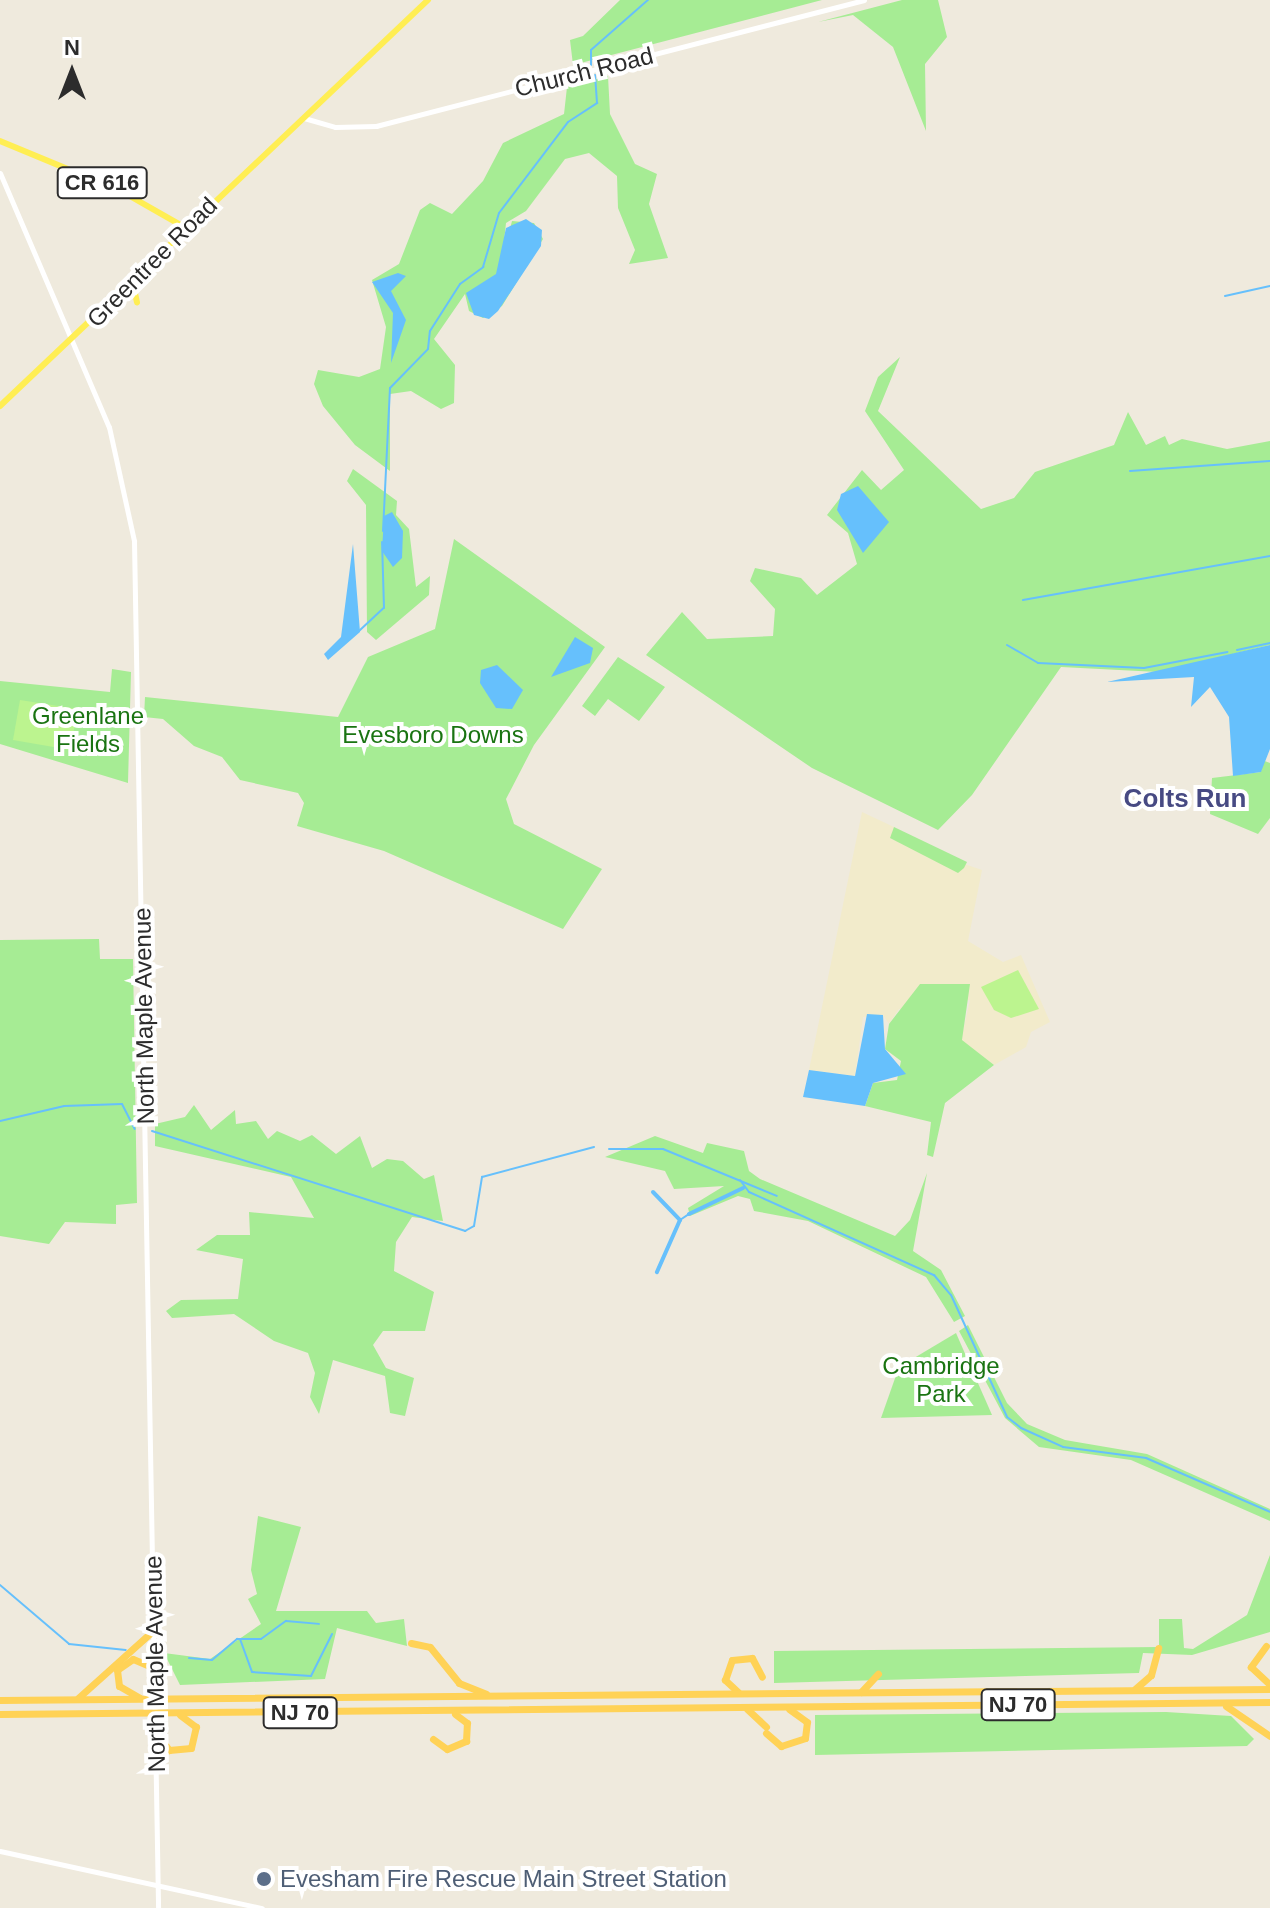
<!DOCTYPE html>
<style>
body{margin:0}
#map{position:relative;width:1270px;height:1908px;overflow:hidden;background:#efeadd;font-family:Arial,sans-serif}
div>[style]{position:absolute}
.education>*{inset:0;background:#f2ebcb}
.green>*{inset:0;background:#a6ec94}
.pitch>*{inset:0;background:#bcf48f}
.water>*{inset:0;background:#66c0fc}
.stream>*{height:2px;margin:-1px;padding:0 1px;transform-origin:1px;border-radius:1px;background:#66c0fc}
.canal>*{height:4px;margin:-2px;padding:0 2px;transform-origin:2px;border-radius:2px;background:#66c0fc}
.secondary>*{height:5px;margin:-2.5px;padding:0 2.5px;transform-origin:2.5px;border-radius:2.5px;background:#fff}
.primary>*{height:6px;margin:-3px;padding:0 3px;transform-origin:3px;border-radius:3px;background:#ffee53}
.trunk>*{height:7px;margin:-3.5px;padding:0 3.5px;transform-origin:3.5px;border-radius:3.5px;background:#ffd256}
.dots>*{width:22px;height:22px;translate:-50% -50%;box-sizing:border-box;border:4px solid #fff;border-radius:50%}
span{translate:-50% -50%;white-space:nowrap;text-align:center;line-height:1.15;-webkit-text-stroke:8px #fff;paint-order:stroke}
.shield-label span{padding:2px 6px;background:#fff;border:2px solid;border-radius:6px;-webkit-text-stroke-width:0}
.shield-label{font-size:22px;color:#2c2c2c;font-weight:700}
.street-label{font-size:24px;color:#2c2c2c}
.park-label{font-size:24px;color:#1a7412}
.service-label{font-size:24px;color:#4e5e75}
.left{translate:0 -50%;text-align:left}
.neighbourhood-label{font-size:26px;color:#474a83;font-weight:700}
.north{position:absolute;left:32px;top:32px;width:80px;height:80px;-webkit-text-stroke:6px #fff;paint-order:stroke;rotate:0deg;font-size:22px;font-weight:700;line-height:32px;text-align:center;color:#2c2c2c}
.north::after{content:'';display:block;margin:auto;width:28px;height:36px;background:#2c2c2c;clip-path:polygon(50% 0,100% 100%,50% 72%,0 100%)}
</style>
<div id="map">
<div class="education">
<div style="clip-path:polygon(862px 812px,894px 827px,891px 839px,982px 870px,968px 941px,1003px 962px,1021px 955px,1050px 1022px,1031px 1032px,1026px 1047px,994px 1065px,961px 1040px,970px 1000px,899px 1009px,889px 1024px,883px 1015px,863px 1017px,855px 1076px,809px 1070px)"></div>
</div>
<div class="green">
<div style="clip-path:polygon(620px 0,822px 0,573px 65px,570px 40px,583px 36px)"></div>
<div style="clip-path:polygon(902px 0,938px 0,947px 37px,925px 64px,926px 131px,893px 47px,853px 15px,818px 22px)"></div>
<div style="clip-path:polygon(608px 76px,610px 114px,635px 164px,657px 174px,649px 204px,668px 258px,629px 264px,635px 250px,618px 208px,617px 176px,589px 153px,565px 159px,526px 211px,506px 223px,502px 260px,512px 221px,534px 223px,543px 239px,502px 306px,483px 318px,469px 311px,465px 294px,434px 339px,455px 365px,454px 403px,441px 409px,411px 391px,390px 394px,390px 471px,355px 445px,323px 406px,314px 384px,318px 370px,359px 377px,380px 369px,386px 327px,372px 280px,399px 264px,420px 210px,430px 203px,452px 214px,483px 181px,503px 143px,564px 114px,567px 87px)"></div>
<div style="clip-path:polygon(900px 357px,878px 411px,981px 509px,1014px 498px,1035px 472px,1114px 445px,1128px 412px,1146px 445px,1165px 436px,1169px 445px,1182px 439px,1227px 449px,1270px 441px,1270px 645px,1158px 672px,1061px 667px,972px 795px,938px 830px,812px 768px,646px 655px,682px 612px,707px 639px,773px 636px,775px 609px,750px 581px,755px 568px,801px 578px,817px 595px,857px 564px,848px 533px,827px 515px,862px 470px,881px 490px,904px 470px,865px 411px,878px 377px)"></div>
<div style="clip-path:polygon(353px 469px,397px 501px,396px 515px,409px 529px,416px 587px,430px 576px,429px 595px,376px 640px,367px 632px,366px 505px,347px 481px)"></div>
<div style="clip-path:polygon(454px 539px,605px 647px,534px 745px,506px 799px,514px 824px,602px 869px,563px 929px,384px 851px,297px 826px,304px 803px,298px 793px,240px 780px,222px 757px,194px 746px,163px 719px,144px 717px,145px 697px,338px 717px,368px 657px,435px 629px)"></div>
<div style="clip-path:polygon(618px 657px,665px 687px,639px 721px,608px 699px,595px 716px,582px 706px)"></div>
<div style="clip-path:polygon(112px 669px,131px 672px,128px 783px,0 744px,0 681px,110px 692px)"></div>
<div style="clip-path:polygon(1262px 760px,1270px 763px,1270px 818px,1258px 834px,1210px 814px,1212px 778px,1261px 772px)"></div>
<div style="clip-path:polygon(894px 827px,967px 862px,964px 868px,958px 873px,890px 838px)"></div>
<div style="clip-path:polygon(99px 939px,100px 959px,133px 959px,137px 1203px,116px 1205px,116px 1224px,65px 1222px,49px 1244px,0 1236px,0 940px)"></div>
<div style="clip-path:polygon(920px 984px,970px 984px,962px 1040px,994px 1065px,945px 1103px,933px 1157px,927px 1155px,931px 1122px,865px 1106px,873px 1083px,897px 1080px,901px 1061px,885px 1049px,889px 1024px)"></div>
<div style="clip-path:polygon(194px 1105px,211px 1130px,235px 1110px,236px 1124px,256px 1121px,268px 1139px,277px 1131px,300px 1141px,312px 1135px,336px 1154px,360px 1136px,372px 1168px,387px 1159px,403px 1161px,424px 1179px,434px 1175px,443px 1221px,412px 1217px,396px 1242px,394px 1271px,434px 1292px,425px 1331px,383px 1331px,373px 1345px,386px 1368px,414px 1378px,405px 1416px,390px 1413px,385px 1376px,333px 1360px,319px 1414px,310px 1397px,315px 1373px,308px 1353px,274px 1341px,234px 1314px,172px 1318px,166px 1311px,181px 1300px,238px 1299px,243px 1259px,196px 1250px,217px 1235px,250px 1235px,249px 1212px,314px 1218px,291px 1177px,155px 1146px,155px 1124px,185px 1117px)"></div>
<div style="clip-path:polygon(655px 1136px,703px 1153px,707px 1143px,744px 1151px,749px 1171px,760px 1179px,895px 1236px,910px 1220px,927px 1173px,913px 1251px,941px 1270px,965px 1316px,954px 1322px,926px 1277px,808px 1221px,754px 1211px,750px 1199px,738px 1196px,690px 1216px,688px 1208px,724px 1186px,674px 1189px,665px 1171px,605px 1157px)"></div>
<div style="clip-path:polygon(968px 1325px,1007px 1403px,1027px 1424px,1065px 1440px,1147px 1454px,1270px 1509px,1270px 1521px,1131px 1460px,1039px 1447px,1005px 1418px,959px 1331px)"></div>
<div style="clip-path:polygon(956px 1333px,992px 1415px,881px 1418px,899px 1367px)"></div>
<div style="clip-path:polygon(258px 1516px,301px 1527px,276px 1611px,367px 1611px,376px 1623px,404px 1619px,407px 1646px,337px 1628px,325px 1679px,180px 1685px,164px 1653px,210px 1659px,261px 1624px,248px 1599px,257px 1594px,251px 1570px)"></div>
<div style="clip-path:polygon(1270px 1555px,1270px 1632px,1192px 1655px,1143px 1653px,1139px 1673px,774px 1683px,774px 1651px,1159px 1647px,1159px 1619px,1182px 1619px,1184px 1648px,1193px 1649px,1247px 1615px)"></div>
<div style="clip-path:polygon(1166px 1712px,1231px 1716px,1254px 1739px,1247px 1746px,815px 1755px,815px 1715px)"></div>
</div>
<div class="pitch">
<div style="clip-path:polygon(20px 700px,77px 709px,71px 750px,13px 740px)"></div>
<div style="clip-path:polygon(1018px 970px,1039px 1009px,1011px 1018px,994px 1010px,981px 987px)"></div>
</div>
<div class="water">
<div style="clip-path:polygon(526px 219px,542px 230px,541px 246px,498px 311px,489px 319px,474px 315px,466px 293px,496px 274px,506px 228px)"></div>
<div style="clip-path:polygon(398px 273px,406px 276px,391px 291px,406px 320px,391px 363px,393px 313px,372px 282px)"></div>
<div style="clip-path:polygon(858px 486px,889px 522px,863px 553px,837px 510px,841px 494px)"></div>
<div style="clip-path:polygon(392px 512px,403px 531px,402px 558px,393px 567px,382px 551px,384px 516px)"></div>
<div style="clip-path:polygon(353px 544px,360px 632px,328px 660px,324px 654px,341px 637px)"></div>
<div style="clip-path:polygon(575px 637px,593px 648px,590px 663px,551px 677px)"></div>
<div style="clip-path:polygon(1270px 645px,1270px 749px,1261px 772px,1233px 776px,1229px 717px,1210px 687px,1191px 707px,1194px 677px,1107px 682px)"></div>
<div style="clip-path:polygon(497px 665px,523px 690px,512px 709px,496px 708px,480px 683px,481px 670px)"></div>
<div style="clip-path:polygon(867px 1014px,883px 1015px,885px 1049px,906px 1074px,873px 1083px,865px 1106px,803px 1097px,809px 1070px,855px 1076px)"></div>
</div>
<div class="stream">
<div style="left:591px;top:65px;width:15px;rotate:-90deg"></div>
<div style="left:591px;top:50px;width:76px;rotate:-41.3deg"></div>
<div style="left:1225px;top:296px;width:46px;rotate:-12.5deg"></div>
<div style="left:1130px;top:471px;width:140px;rotate:-4.1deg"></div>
<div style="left:383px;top:531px;width:143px;rotate:-87.2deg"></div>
<div style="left:390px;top:388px;width:54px;rotate:-45.7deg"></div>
<div style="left:428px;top:349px;width:18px;rotate:-84deg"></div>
<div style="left:430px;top:331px;width:56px;rotate:-57.4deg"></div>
<div style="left:460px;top:284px;width:29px;rotate:-36deg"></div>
<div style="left:483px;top:267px;width:56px;rotate:-73.5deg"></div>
<div style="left:499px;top:213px;width:114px;rotate:-52.8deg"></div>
<div style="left:568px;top:122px;width:35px;rotate:-33deg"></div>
<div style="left:597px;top:103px;width:28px;rotate:-94deg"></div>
<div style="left:1023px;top:600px;width:251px;rotate:-10.1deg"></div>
<div style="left:359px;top:631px;width:34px;rotate:-43deg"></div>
<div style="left:384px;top:608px;width:66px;rotate:-91.7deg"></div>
<div style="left:1007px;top:645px;width:36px;rotate:30deg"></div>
<div style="left:1038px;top:663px;width:106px;rotate:2.7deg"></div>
<div style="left:1144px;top:668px;width:85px;rotate:-10.9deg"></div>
<div style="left:1237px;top:650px;width:34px;rotate:-12deg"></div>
<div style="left:0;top:1121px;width:66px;rotate:-13.2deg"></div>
<div style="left:64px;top:1106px;width:58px;rotate:-2deg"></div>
<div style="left:122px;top:1104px;width:28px;rotate:63deg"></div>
<div style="left:152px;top:1131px;width:329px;rotate:17.7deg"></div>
<div style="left:465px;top:1231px;width:10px;rotate:-29deg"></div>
<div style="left:474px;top:1226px;width:50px;rotate:-80.7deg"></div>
<div style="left:482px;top:1177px;width:116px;rotate:-15deg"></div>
<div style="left:609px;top:1149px;width:54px"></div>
<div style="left:663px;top:1149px;width:123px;rotate:22.4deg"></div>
<div style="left:740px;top:1180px;width:15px;rotate:53deg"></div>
<div style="left:749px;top:1192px;width:203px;rotate:24.2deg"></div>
<div style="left:934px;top:1275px;width:26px;rotate:50deg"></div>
<div style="left:951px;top:1295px;width:134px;rotate:65.3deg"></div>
<div style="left:1007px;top:1417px;width:18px;rotate:38deg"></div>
<div style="left:1021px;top:1428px;width:46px;rotate:24.3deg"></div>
<div style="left:1063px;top:1447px;width:84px;rotate:7.5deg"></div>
<div style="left:1146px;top:1458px;width:135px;rotate:23.5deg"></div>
<div style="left:680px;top:1220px;width:11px;rotate:-34deg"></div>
<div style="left:0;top:1585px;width:91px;rotate:40.5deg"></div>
<div style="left:69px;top:1644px;width:57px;rotate:6deg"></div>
<div style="left:240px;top:1639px;width:35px;rotate:70deg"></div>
<div style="left:252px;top:1672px;width:59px;rotate:3.9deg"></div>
<div style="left:311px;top:1676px;width:47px;rotate:-63.4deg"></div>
<div style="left:189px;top:1658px;width:23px;rotate:5deg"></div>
<div style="left:212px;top:1660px;width:33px;rotate:-40deg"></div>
<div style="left:237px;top:1639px;width:24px"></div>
<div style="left:261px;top:1639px;width:31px;rotate:-36deg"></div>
<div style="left:286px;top:1621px;width:33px;rotate:5deg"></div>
</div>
<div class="canal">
<div style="left:653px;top:1192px;width:39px;rotate:46deg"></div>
<div style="left:680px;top:1220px;width:57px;rotate:113.9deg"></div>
<div style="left:689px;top:1214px;width:60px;rotate:-25.7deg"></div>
</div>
<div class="secondary">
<div style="left:304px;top:118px;width:32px;rotate:16deg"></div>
<div style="left:335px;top:127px;width:41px;rotate:-1.4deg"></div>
<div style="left:376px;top:126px;width:504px;rotate:-14.48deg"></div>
<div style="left:0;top:173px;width:276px;rotate:66.8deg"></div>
<div style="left:109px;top:427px;width:117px;rotate:77.6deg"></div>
<div style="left:134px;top:541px;width:1367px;rotate:88.99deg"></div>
<div style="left:0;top:1851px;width:268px;rotate:12.3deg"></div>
</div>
<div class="primary">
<div style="left:0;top:141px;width:131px;rotate:22.5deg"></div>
<div style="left:121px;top:191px;width:73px;rotate:29.7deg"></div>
<div style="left:132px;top:279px;width:24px;rotate:78deg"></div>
<div style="left:0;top:406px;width:590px;rotate:-43.49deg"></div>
</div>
<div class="trunk">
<div style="left:411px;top:1643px;width:19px;rotate:12deg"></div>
<div style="left:430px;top:1647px;width:46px;rotate:51.1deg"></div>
<div style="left:459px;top:1683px;width:29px;rotate:22deg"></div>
<div style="left:1266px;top:1646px;width:26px;rotate:126deg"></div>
<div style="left:1251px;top:1667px;width:26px;rotate:43deg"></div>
<div style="left:1135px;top:1689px;width:21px;rotate:-41deg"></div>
<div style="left:1151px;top:1675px;width:28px;rotate:-75deg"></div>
<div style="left:738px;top:1692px;width:18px;rotate:-137deg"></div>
<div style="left:725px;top:1680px;width:21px;rotate:-71deg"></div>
<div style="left:732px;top:1660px;width:20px;rotate:-6deg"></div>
<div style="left:752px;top:1658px;width:21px;rotate:62deg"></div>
<div style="left:861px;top:1692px;width:25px;rotate:-47deg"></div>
<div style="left:78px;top:1698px;width:103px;rotate:-41.9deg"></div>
<div style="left:140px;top:1698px;width:24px;rotate:-150deg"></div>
<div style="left:119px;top:1686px;width:16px;rotate:-97deg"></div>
<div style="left:117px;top:1670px;width:19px;rotate:-35deg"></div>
<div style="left:133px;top:1659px;width:25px;rotate:23deg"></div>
<div style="left:0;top:1700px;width:1270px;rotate:-0.5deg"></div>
<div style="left:1226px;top:1706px;width:53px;rotate:34.3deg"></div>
<div style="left:747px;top:1709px;width:26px;rotate:43deg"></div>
<div style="left:0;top:1714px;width:1270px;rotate:-0.54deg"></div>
<div style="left:157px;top:1733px;width:21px;rotate:55deg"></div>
<div style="left:169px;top:1750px;width:22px;rotate:-5deg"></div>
<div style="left:191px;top:1748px;width:22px;rotate:-77deg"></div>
<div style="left:196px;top:1727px;width:20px;rotate:-143deg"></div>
<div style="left:766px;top:1733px;width:20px;rotate:41deg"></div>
<div style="left:781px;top:1746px;width:25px;rotate:-18deg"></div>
<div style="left:805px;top:1738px;width:16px;rotate:-83deg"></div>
<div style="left:807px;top:1722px;width:22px;rotate:-144deg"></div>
<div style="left:433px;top:1739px;width:17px;rotate:36deg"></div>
<div style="left:447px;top:1749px;width:21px;rotate:-23deg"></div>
<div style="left:466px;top:1741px;width:18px;rotate:-87deg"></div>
<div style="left:467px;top:1723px;width:15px;rotate:-143deg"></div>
</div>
<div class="dots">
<div style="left:264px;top:1879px;background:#5c6f8a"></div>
</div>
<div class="shield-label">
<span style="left:102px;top:183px">CR 616</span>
<span style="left:1018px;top:1705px">NJ 70</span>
<span style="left:300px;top:1713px">NJ 70</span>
</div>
<div class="street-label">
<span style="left:584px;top:72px;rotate:-14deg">Church Road</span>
<span style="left:152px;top:262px;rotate:-45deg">Greentree Road</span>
<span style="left:144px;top:1016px;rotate:-91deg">North Maple Avenue</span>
<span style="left:155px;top:1664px;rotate:-91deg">North Maple Avenue</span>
</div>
<div class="park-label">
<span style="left:88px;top:730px">Greenlane<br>Fields</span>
<span style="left:433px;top:735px">Evesboro Downs</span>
<span style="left:941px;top:1380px">Cambridge<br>Park</span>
</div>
<div class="service-label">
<span class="left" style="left:280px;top:1879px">Evesham Fire Rescue Main Street Station</span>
</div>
<div class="neighbourhood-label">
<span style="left:1185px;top:799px">Colts Run</span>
</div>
<div class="north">N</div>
</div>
